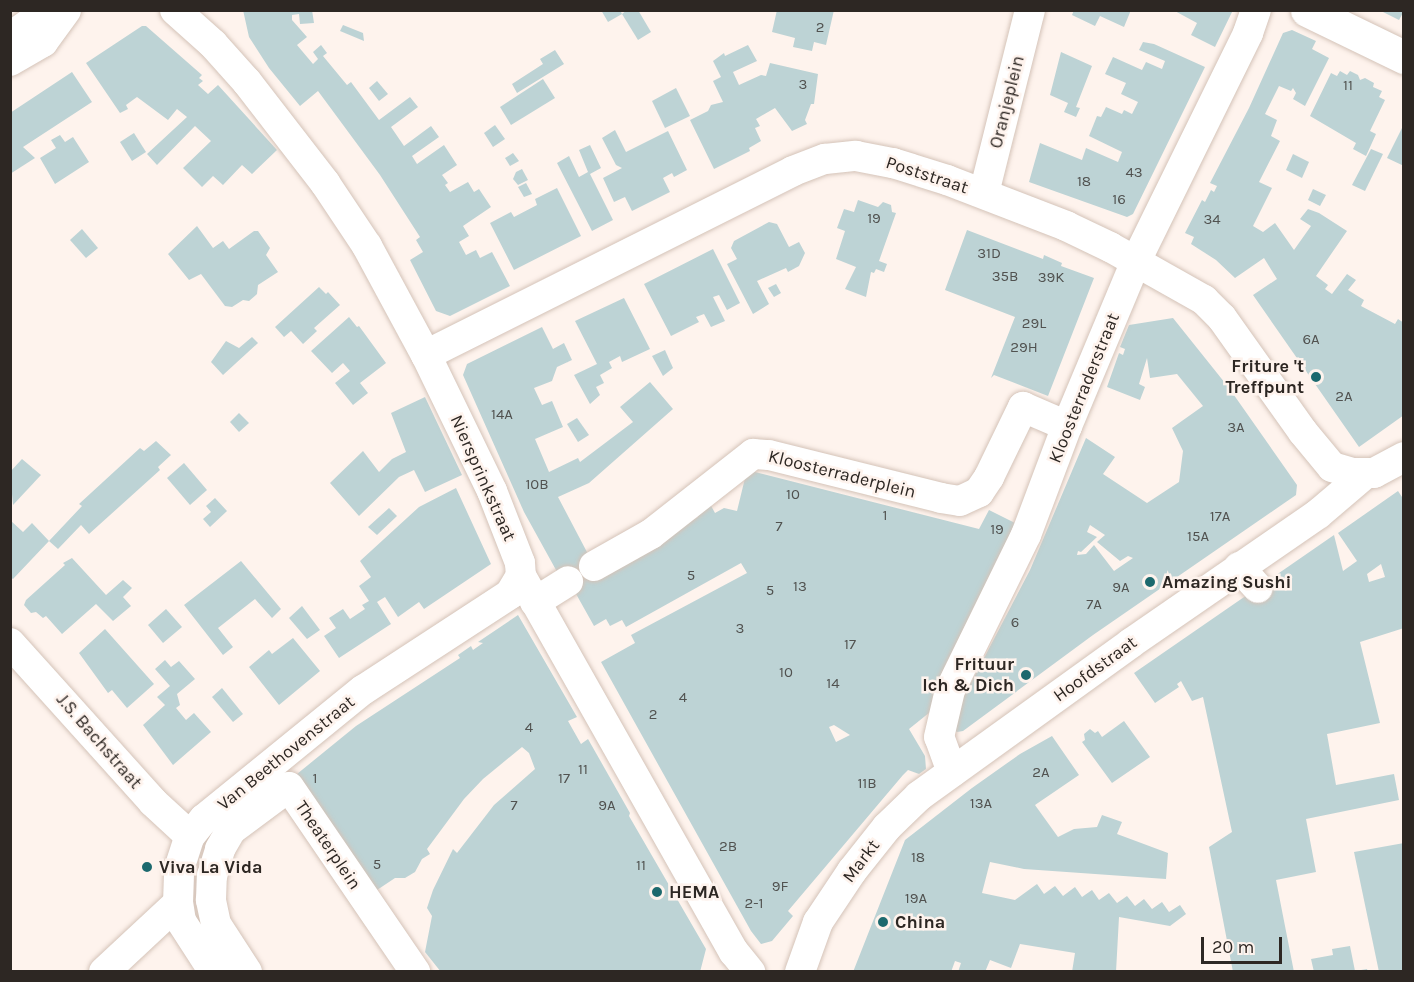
<!DOCTYPE html>
<style>
body{margin:0}
#map{position:relative;width:1414px;height:982px;overflow:hidden;background:#fef3ed;font-family:Karla,sans-serif}
div>[style]{position:absolute}
.building>*{inset:0;background:#bdd3d5}
.roads{filter:drop-shadow(0 0 2px #d4c3b8) drop-shadow(0 0 2px #d4c3b8)}
.street>*{height:30px;margin:-15px;padding:0 15px;transform-origin:15px;border-radius:15px;background:#fff}
.secondary>*{height:33px;margin:-16.5px;padding:0 16.5px;transform-origin:16.5px;border-radius:16.5px;background:#fff}
.dots>*{width:16px;height:16px;translate:-50% -50%;box-sizing:border-box;border:3px solid #fef3ed;border-radius:50%}
span{translate:-50% -50%;white-space:nowrap;text-align:center;line-height:1.15;-webkit-text-stroke:5px #fef3ed;paint-order:stroke}
.number-label{font-size:15px;color:#515250}
.number-label span{-webkit-text-stroke-width:0}
.street-label{font-size:18px;color:#2d2723}
.poi-label{font-size:18px;color:#2d2723;font-weight:700}
.right{translate:-100% -50%;text-align:right}
.left{translate:0 -50%;text-align:left}
.frame{position:absolute;inset:0;border:12px solid #2d2723;pointer-events:none}
.scale{position:absolute;left:1201px;top:937px;width:81px;height:27px;box-sizing:border-box;border:3px solid #2d2723;border-top:0;padding-left:8px;font-size:18px;line-height:21px;white-space:nowrap;color:#2d2723;-webkit-text-stroke:4px #fef3ed;paint-order:stroke}
</style>
<div id="map">
<div class="building">
<div style="clip-path:polygon(243px 10px,312px 10px,314px 23px,300px 24px,299px 14px,292px 15px,292px 20px,307px 37px,297px 45px,313px 64px,318px 59px,313px 52px,321px 45px,327px 53px,323px 56px,347px 85px,351px 82px,379px 120px,410px 97px,418px 107px,391px 127px,404px 146px,431px 126px,439px 137px,412px 156px,417px 164px,444px 145px,457px 165px,442px 175px,448px 183px,445px 185px,450px 192px,468px 182px,474px 192px,479px 189px,491px 207px,463px 226px,469px 236px,459px 242px,466px 255px,476px 250px,480px 258px,492px 252px,510px 286px,450px 316px,436px 311px,410px 260px,423px 252px,416px 240px,420px 237px,380px 175px,318px 91px,300px 106px,269px 68px,249px 37px)"></div>
<div style="clip-path:polygon(601px 10px,620px 10px,622px 14px,608px 22px)"></div>
<div style="clip-path:polygon(627px 10px,638px 10px,651px 32px,638px 40px,622px 14px)"></div>
<div style="clip-path:polygon(777px 10px,834px 10px,826px 45px,814px 42px,812px 51px,793px 47px,795px 38px,772px 32px)"></div>
<div style="clip-path:polygon(1074px 10px,1131px 10px,1124px 27px,1100px 16px,1095px 26px,1072px 15px)"></div>
<div style="clip-path:polygon(1173px 10px,1233px 10px,1215px 47px,1191px 35px,1197px 23px)"></div>
<div style="clip-path:polygon(1379px 10px,1404px 10px,1404px 11px,1399px 20px)"></div>
<div style="clip-path:polygon(343px 25px,363px 33px,364px 41px,340px 31px)"></div>
<div style="clip-path:polygon(142px 26px,146px 26px,202px 75px,199px 78px,203px 81px,198px 85px,208px 94px,218px 85px,277px 150px,252px 174px,242px 165px,223px 185px,213px 176px,202px 187px,183px 168px,211px 141px,195px 126px,157px 165px,147px 154px,187px 117px,177px 109px,168px 120px,137px 97px,126px 105px,128px 109px,120px 113px,86px 63px)"></div>
<div style="clip-path:polygon(1292px 30px,1316px 41px,1312px 49px,1329px 58px,1305px 106px,1293px 99px,1296px 93px,1293px 88px,1291px 91px,1279px 86px,1265px 114px,1277px 120px,1271px 136px,1280px 141px,1259px 182px,1272px 188px,1253px 226px,1263px 232px,1275px 223px,1294px 250px,1311px 226px,1300px 219px,1308px 209px,1319px 213px,1347px 231px,1316px 276px,1328px 285px,1325px 289px,1332px 294px,1347px 274px,1356px 280px,1348px 290px,1364px 300px,1361px 306px,1395px 324px,1398px 319px,1404px 323px,1404px 415px,1359px 447px,1253px 295px,1277px 279px,1264px 258px,1235px 278px,1216px 260px,1191px 244px,1194px 237px,1185px 233px,1202px 200px,1205px 202px,1211px 190px,1214px 192px,1217px 186px,1210px 183px,1249px 108px,1283px 33px)"></div>
<div style="clip-path:polygon(1143px 42px,1154px 44px,1205px 67px,1133px 214px,1127px 217px,1029px 182px,1040px 143px,1082px 160px,1086px 148px,1118px 162px,1122px 152px,1089px 136px,1097px 116px,1101px 117px,1106px 107px,1122px 114px,1124px 110px,1132px 114px,1138px 102px,1121px 94px,1126px 83px,1105px 74px,1113px 57px,1142px 70px,1146px 62px,1162px 69px,1165px 61px,1139px 50px)"></div>
<div style="clip-path:polygon(748px 45px,757px 61px,733px 72px,739px 85px,761px 75px,766px 76px,770px 63px,818px 74px,814px 104px,811px 104px,805px 120px,807px 124px,792px 131px,775px 108px,756px 119px,760px 126px,755px 128px,761px 141px,749px 148px,750px 151px,714px 169px,690px 120px,708px 111px,711px 105px,723px 102px,713px 81px,721px 77px,713px 61px,724px 53px,725px 56px)"></div>
<div style="clip-path:polygon(555px 50px,564px 64px,517px 93px,512px 84px,543px 64px,540px 59px)"></div>
<div style="clip-path:polygon(1061px 52px,1092px 66px,1076px 107px,1080px 108px,1076px 117px,1064px 112px,1068px 103px,1050px 95px)"></div>
<div style="clip-path:polygon(1340px 71px,1347px 75px,1350px 71px,1358px 75px,1360px 80px,1365px 78px,1374px 83px,1373px 87px,1382px 91px,1379px 97px,1385px 100px,1370px 131px,1376px 134px,1366px 156px,1353px 149px,1356px 143px,1310px 116px,1331px 73px,1337px 76px)"></div>
<div style="clip-path:polygon(72px 72px,92px 102px,23px 147px,35px 158px,10px 174px,10px 113px)"></div>
<div style="clip-path:polygon(543px 79px,555px 98px,511px 125px,500px 107px)"></div>
<div style="clip-path:polygon(377px 81px,388px 94px,379px 101px,369px 88px)"></div>
<div style="clip-path:polygon(676px 88px,690px 116px,665px 128px,652px 101px)"></div>
<div style="clip-path:polygon(1404px 124px,1404px 166px,1387px 158px)"></div>
<div style="clip-path:polygon(495px 125px,505px 139px,493px 147px,484px 133px)"></div>
<div style="clip-path:polygon(615px 130px,626px 152px,668px 131px,687px 170px,674px 177px,672px 173px,663px 178px,670px 192px,632px 211px,625px 197px,614px 202px,603px 178px,622px 168px,616px 165px,602px 138px)"></div>
<div style="clip-path:polygon(134px 133px,146px 152px,132px 161px,120px 142px)"></div>
<div style="clip-path:polygon(60px 135px,65px 142px,73px 137px,89px 162px,55px 184px,40px 158px,56px 148px,51px 140px)"></div>
<div style="clip-path:polygon(590px 145px,601px 168px,590px 174px,613px 220px,592px 231px,557px 163px,569px 156px,579px 177px,588px 172px,579px 150px)"></div>
<div style="clip-path:polygon(1371px 149px,1383px 154px,1365px 191px,1352px 185px)"></div>
<div style="clip-path:polygon(513px 153px,519px 161px,510px 166px,505px 158px)"></div>
<div style="clip-path:polygon(1293px 154px,1309px 162px,1302px 178px,1286px 170px)"></div>
<div style="clip-path:polygon(522px 169px,528px 180px,518px 185px,513px 179px,516px 172px)"></div>
<div style="clip-path:polygon(526px 183px,532px 194px,524px 197px,518px 187px)"></div>
<div style="clip-path:polygon(557px 188px,581px 236px,514px 270px,490px 223px,511px 212px,514px 217px,537px 205px,535px 199px)"></div>
<div style="clip-path:polygon(1313px 189px,1326px 195px,1320px 206px,1308px 200px)"></div>
<div style="clip-path:polygon(858px 200px,878px 207px,883px 202px,891px 205px,892px 212px,896px 213px,879px 261px,887px 264px,884px 272px,876px 269px,874px 273px,871px 272px,866px 297px,845px 289px,856px 267px,836px 259px,845px 231px,837px 228px,844px 209px,854px 212px)"></div>
<div style="clip-path:polygon(769px 222px,777px 224px,789px 247px,799px 242px,805px 253px,799px 266px,788px 272px,786px 268px,757px 281px,769px 304px,753px 314px,727px 264px,737px 259px,731px 248px,734px 241px)"></div>
<div style="clip-path:polygon(197px 226px,213px 248px,223px 241px,229px 249px,254px 231px,258px 231px,270px 248px,266px 255px,278px 272px,258px 285px,257px 294px,249px 301px,243px 300px,232px 307px,225px 306px,201px 274px,189px 280px,168px 254px)"></div>
<div style="clip-path:polygon(82px 229px,98px 248px,86px 258px,70px 240px)"></div>
<div style="clip-path:polygon(967px 230px,1043px 259px,1044px 255px,1062px 263px,1061px 266px,1094px 278px,1048px 396px,994px 375px,991px 378px,1015px 317px,945px 290px)"></div>
<div style="clip-path:polygon(713px 249px,740px 303px,727px 310px,719px 295px,713px 297px,725px 321px,711px 327px,704px 314px,696px 317px,699px 322px,671px 336px,644px 284px)"></div>
<div style="clip-path:polygon(776px 284px,781px 293px,774px 297px,768px 288px)"></div>
<div style="clip-path:polygon(319px 287px,326px 294px,328px 292px,340px 305px,314px 328px,317px 331px,303px 344px,291px 331px,284px 337px,275px 327px)"></div>
<div style="clip-path:polygon(624px 298px,650px 349px,622px 362px,620px 356px,609px 362px,612px 368px,600px 375px,604px 383px,596px 387px,600px 395px,590px 404px,574px 375px,597px 364px,575px 321px)"></div>
<div style="clip-path:polygon(349px 317px,357px 327px,359px 326px,386px 363px,360px 383px,368px 393px,353px 405px,335px 383px,350px 371px,343px 363px,332px 373px,311px 351px)"></div>
<div style="clip-path:polygon(evenodd,1173px 318px,1229px 388px,1297px 485px,1296px 495px,1093px 635px,963px 731px,957px 732px,951px 728px,951px 721px,1030px 570px,1086px 438px,1115px 457px,1103px 474px,1147px 503px,1179px 482px,1183px 451px,1172px 428px,1203px 406px,1177px 374px,1150px 378px,1147px 358px,1139px 384px,1145px 387px,1140px 400px,1107px 387px,1119px 353px,1123px 355px,1125px 349px,1120px 347px,1129px 325px,1173px 318px,1090px 525px,1105px 535px,1097px 542px,1120px 561px,1128px 556px,1133px 558px,1114px 571px,1094px 545px,1086px 554px,1077px 555px,1078px 551px,1081px 552px,1097px 537px,1087px 532px,1090px 525px)"></div>
<div style="clip-path:polygon(evenodd,542px 327px,553px 349px,564px 343px,572px 360px,557px 367px,552px 381px,534px 388px,542px 405px,552px 401px,563px 427px,535px 439px,549px 472px,578px 458px,580px 462px,633px 422px,620px 407px,650px 382px,673px 409px,589px 483px,558px 497px,598px 573px,698px 517px,695px 512px,710px 504px,715px 513px,724px 508px,737px 511px,747px 470px,979px 529px,989px 510px,1019px 525px,934px 689px,945px 700px,909px 729px,925px 756px,926px 769px,919px 774px,908px 770px,903px 775px,788px 911px,793px 916px,772px 941px,761px 944px,751px 931px,601px 662px,635px 643px,631px 635px,747px 573px,741px 563px,626px 627px,622px 620px,610px 626px,606px 619px,594px 626px,566px 576px,561px 579px,524px 512px,463px 375px,467px 364px,542px 327px,834px 725px,850px 735px,836px 742px,829px 727px,834px 725px)"></div>
<div style="clip-path:polygon(252px 337px,258px 343px,223px 375px,211px 362px,226px 341px,239px 348px)"></div>
<div style="clip-path:polygon(665px 350px,673px 368px,663px 376px,652px 356px)"></div>
<div style="clip-path:polygon(425px 397px,462px 475px,425px 492px,414px 470px,399px 477px,359px 516px,330px 483px,363px 451px,379px 472px,392px 459px,406px 452px,391px 413px)"></div>
<div style="clip-path:polygon(239px 413px,249px 423px,239px 432px,230px 422px)"></div>
<div style="clip-path:polygon(577px 418px,589px 435px,578px 442px,567px 424px)"></div>
<div style="clip-path:polygon(156px 441px,171px 455px,158px 467px,160px 470px,89px 534px,81px 525px,58px 549px,49px 541px,82px 506px,79px 504px,140px 448px,144px 451px)"></div>
<div style="clip-path:polygon(22px 459px,41px 475px,13px 505px,10px 472px)"></div>
<div style="clip-path:polygon(184px 463px,207px 490px,190px 505px,167px 478px)"></div>
<div style="clip-path:polygon(456px 488px,491px 564px,424px 609px,419px 602px,398px 617px,385px 597px,377px 602px,391px 624px,339px 658px,324px 636px,336px 628px,329px 618px,343px 609px,350px 619px,365px 609px,362px 605px,369px 601px,359px 586px,371px 577px,360px 561px,419px 507px)"></div>
<div style="clip-path:polygon(evenodd,1398px 491px,1404px 500px,1404px 628px,1360px 642px,1380px 723px,1327px 734px,1336px 785px,1394px 774px,1399px 800px,1306px 819px,1316px 872px,1276px 880px,1294px 972px,1233px 972px,1209px 847px,1232px 832px,1203px 697px,1192px 701px,1181px 681px,1177px 684px,1179px 687px,1155px 703px,1134px 673px,1334px 535px,1343px 571px,1357px 561px,1338px 533px,1398px 491px,1381px 564px,1385px 577px,1369px 582px,1367px 574px,1381px 564px)"></div>
<div style="clip-path:polygon(215px 498px,227px 511px,210px 527px,203px 519px,211px 512px,206px 506px)"></div>
<div style="clip-path:polygon(389px 508px,397px 516px,377px 535px,368px 527px)"></div>
<div style="clip-path:polygon(10px 520px,23px 532px,32px 523px,49px 541px,13px 579px,10px 577px)"></div>
<div style="clip-path:polygon(72px 558px,106px 595px,123px 580px,132px 588px,123px 597px,131px 606px,113px 621px,96px 604px,62px 634px,46px 616px,43px 618px,36px 612px,31px 613px,24px 605px,26px 600px,65px 565px,63px 563px)"></div>
<div style="clip-path:polygon(241px 561px,281px 609px,272px 618px,255px 599px,218px 628px,233px 647px,223px 655px,184px 605px)"></div>
<div style="clip-path:polygon(302px 606px,320px 630px,307px 639px,289px 618px)"></div>
<div style="clip-path:polygon(166px 609px,182px 627px,163px 643px,148px 625px)"></div>
<div style="clip-path:polygon(518px 615px,577px 717px,568px 721px,581px 744px,588px 739px,630px 813px,629px 816px,706px 949px,700px 972px,441px 972px,425px 952px,432px 916px,427px 908px,433px 890px,453px 849px,457px 853px,494px 805px,535px 769px,529px 753px,522px 747px,483px 779px,464px 799px,427px 849px,430px 854px,422px 859px,415px 872px,405px 878px,395px 878px,377px 890px,297px 774px,356px 726px,460px 658px,458px 655px,471px 646px,473px 650px,483px 643px,478px 642px)"></div>
<div style="clip-path:polygon(105px 629px,154px 684px,127px 708px,112px 690px,108px 693px,79px 653px)"></div>
<div style="clip-path:polygon(293px 638px,320px 671px,279px 705px,249px 667px,269px 650px,272px 654px)"></div>
<div style="clip-path:polygon(165px 660px,171px 667px,179px 661px,195px 679px,177px 694px,180px 705px,176px 708px,186px 720px,194px 713px,211px 732px,173px 765px,143px 725px,165px 705px,157px 697px,170px 686px,155px 669px)"></div>
<div style="clip-path:polygon(222px 688px,243px 714px,233px 722px,212px 697px)"></div>
<div style="clip-path:polygon(1124px 721px,1150px 757px,1112px 783px,1082px 742px,1085px 740px,1084px 734px,1090px 729px,1095px 733px,1098px 731px,1102px 737px)"></div>
<div style="clip-path:polygon(1052px 736px,1079px 775px,1035px 805px,1058px 837px,1074px 829px,1097px 827px,1102px 815px,1122px 822px,1117px 834px,1168px 853px,1166px 879px,1024px 869px,990px 862px,982px 893px,1015px 900px,1037px 884px,1044px 894px,1055px 886px,1063px 896px,1075px 887px,1082px 897px,1092px 890px,1099px 900px,1109px 893px,1117px 903px,1127px 896px,1135px 906px,1144px 899px,1152px 909px,1162px 902px,1169px 912px,1180px 905px,1186px 914px,1170px 926px,1119px 917px,1116px 972px,1072px 972px,1075px 953px,1020px 944px,1011px 968px,990px 960px,985px 972px,958px 972px,961px 963px,955px 961px,951px 972px,853px 972px,905px 840px,972px 788px,1020px 754px)"></div>
<div style="clip-path:polygon(1404px 843px,1404px 972px,1379px 972px,1354px 852px)"></div>
<div style="clip-path:polygon(1350px 946px,1355px 971px,1367px 969px,1368px 972px,1314px 972px,1311px 959px,1333px 955px,1332px 949px)"></div>
</div>
<div class="roads">
<div class="street">
<div style="left:175px;top:10px;width:51px;rotate:41.8deg"></div>
<div style="left:213px;top:44px;width:51px;rotate:48.2deg"></div>
<div style="left:247px;top:82px;width:128px;rotate:52.3deg"></div>
<div style="left:325px;top:183px;width:76px;rotate:56.3deg"></div>
<div style="left:367px;top:246px;width:124px;rotate:61.6deg"></div>
<div style="left:426px;top:355px;width:151px;rotate:64.1deg"></div>
<div style="left:492px;top:491px;width:77px;rotate:68.7deg"></div>
<div style="left:520px;top:563px;width:13px;rotate:86deg"></div>
<div style="left:521px;top:576px;width:432px;rotate:60.5deg"></div>
<div style="left:734px;top:952px;width:26px;rotate:51deg"></div>
<div style="left:10px;top:61px;width:38px;rotate:-30deg"></div>
<div style="left:43px;top:42px;width:39px;rotate:-54deg"></div>
<div style="left:984px;top:193px;width:189px;rotate:-75.9deg"></div>
<div style="left:426px;top:355px;width:411px;rotate:-26.6deg"></div>
<div style="left:793px;top:171px;width:34px;rotate:-21deg"></div>
<div style="left:825px;top:159px;width:31px;rotate:-6deg"></div>
<div style="left:856px;top:156px;width:38px;rotate:11deg"></div>
<div style="left:893px;top:163px;width:57px;rotate:17.5deg"></div>
<div style="left:947px;top:180px;width:128px;rotate:21.1deg"></div>
<div style="left:1066px;top:226px;width:49px;rotate:25.5deg"></div>
<div style="left:1110px;top:247px;width:108px;rotate:29.4deg"></div>
<div style="left:1204px;top:300px;width:25px;rotate:45deg"></div>
<div style="left:1222px;top:318px;width:140px;rotate:54.6deg"></div>
<div style="left:1303px;top:432px;width:45px;rotate:50.4deg"></div>
<div style="left:1332px;top:467px;width:22px;rotate:16deg"></div>
<div style="left:1353px;top:473px;width:21px"></div>
<div style="left:1374px;top:473px;width:34px;rotate:-28deg"></div>
<div style="left:594px;top:566px;width:65px;rotate:-29.3deg"></div>
<div style="left:651px;top:534px;width:130px;rotate:-38.1deg"></div>
<div style="left:753px;top:454px;width:16px;rotate:4deg"></div>
<div style="left:769px;top:455px;width:177px;rotate:14deg"></div>
<div style="left:941px;top:498px;width:19px;rotate:9deg"></div>
<div style="left:960px;top:501px;width:21px;rotate:-25deg"></div>
<div style="left:979px;top:492px;width:18px;rotate:-56deg"></div>
<div style="left:989px;top:477px;width:78px;rotate:-64.1deg"></div>
<div style="left:1023px;top:407px;width:48px;rotate:23.4deg"></div>
<div style="left:1239px;top:567px;width:28px;rotate:48deg"></div>
<div style="left:535px;top:602px;width:39px;rotate:-32deg"></div>
<div style="left:10px;top:643px;width:214px;rotate:48deg"></div>
<div style="left:153px;top:802px;width:50px;rotate:42.6deg"></div>
<div style="left:952px;top:772px;width:37px;rotate:-110deg"></div>
<div style="left:939px;top:737px;width:48px;rotate:-76.8deg"></div>
<div style="left:950px;top:690px;width:173px;rotate:-63.9deg"></div>
<div style="left:1026px;top:535px;width:116px;rotate:-69.4deg"></div>
<div style="left:1067px;top:426px;width:179px;rotate:-67.3deg"></div>
<div style="left:1136px;top:261px;width:254px;rotate:-63.8deg"></div>
<div style="left:1248px;top:33px;width:24px;rotate:-71deg"></div>
<div style="left:104px;top:972px;width:101px;rotate:-43deg"></div>
<div style="left:214px;top:972px;width:61px;rotate:-122.9deg"></div>
<div style="left:181px;top:921px;width:18px;rotate:-99deg"></div>
<div style="left:178px;top:903px;width:34px;rotate:-88deg"></div>
<div style="left:179px;top:869px;width:35px;rotate:-72deg"></div>
<div style="left:190px;top:836px;width:22px;rotate:-51deg"></div>
<div style="left:204px;top:819px;width:205px;rotate:-39.1deg"></div>
<div style="left:363px;top:690px;width:176px;rotate:-33.1deg"></div>
<div style="left:510px;top:594px;width:21px;rotate:-59deg"></div>
<div style="left:247px;top:972px;width:57px;rotate:-122.9deg"></div>
<div style="left:216px;top:924px;width:25px;rotate:-102deg"></div>
<div style="left:211px;top:900px;width:24px;rotate:-88deg"></div>
<div style="left:212px;top:876px;width:28px;rotate:-73deg"></div>
<div style="left:220px;top:849px;width:22px;rotate:-60deg"></div>
<div style="left:231px;top:830px;width:72px;rotate:-36.6deg"></div>
<div style="left:289px;top:787px;width:224px;rotate:55.7deg"></div>
<div style="left:800px;top:972px;width:53px;rotate:-70.2deg"></div>
<div style="left:818px;top:922px;width:61px;rotate:-56.3deg"></div>
<div style="left:852px;top:871px;width:56px;rotate:-51.5deg"></div>
<div style="left:887px;top:827px;width:45px;rotate:-44.1deg"></div>
<div style="left:919px;top:796px;width:261px;rotate:-35.8deg"></div>
<div style="left:1131px;top:643px;width:227px;rotate:-34.6deg"></div>
<div style="left:1318px;top:514px;width:62px;rotate:-40.4deg"></div>
</div>
<div class="secondary">
<div style="left:1307px;top:10px;width:108px;rotate:25.9deg"></div>
<div style="left:10px;top:38px;width:49px;rotate:-35deg"></div>
</div>
</div>
<div class="dots">
<div style="left:1316px;top:377px;background:#1c696e"></div>
<div style="left:1150px;top:582px;background:#1c696e"></div>
<div style="left:1026px;top:675px;background:#1c696e"></div>
<div style="left:147px;top:867px;background:#1c696e"></div>
<div style="left:657px;top:892px;background:#1c696e"></div>
<div style="left:883px;top:922px;background:#1c696e"></div>
</div>
<div class="number-label">
<span style="left:820px;top:28px">2</span>
<span style="left:803px;top:85px">3</span>
<span style="left:1348px;top:86px">11</span>
<span style="left:1134px;top:173px">43</span>
<span style="left:1084px;top:182px">18</span>
<span style="left:1119px;top:200px">16</span>
<span style="left:874px;top:219px">19</span>
<span style="left:1212px;top:220px">34</span>
<span style="left:989px;top:254px">31D</span>
<span style="left:1005px;top:277px">35B</span>
<span style="left:1051px;top:278px">39K</span>
<span style="left:1034px;top:324px">29L</span>
<span style="left:1311px;top:340px">6A</span>
<span style="left:1024px;top:348px">29H</span>
<span style="left:1344px;top:397px">2A</span>
<span style="left:502px;top:415px">14A</span>
<span style="left:1236px;top:428px">3A</span>
<span style="left:537px;top:485px">10B</span>
<span style="left:793px;top:495px">10</span>
<span style="left:885px;top:516px">1</span>
<span style="left:1220px;top:517px">17A</span>
<span style="left:779px;top:527px">7</span>
<span style="left:997px;top:530px">19</span>
<span style="left:1198px;top:537px">15A</span>
<span style="left:691px;top:576px">5</span>
<span style="left:800px;top:587px">13</span>
<span style="left:1121px;top:588px">9A</span>
<span style="left:770px;top:591px">5</span>
<span style="left:1094px;top:605px">7A</span>
<span style="left:1015px;top:623px">6</span>
<span style="left:740px;top:629px">3</span>
<span style="left:850px;top:645px">17</span>
<span style="left:786px;top:673px">10</span>
<span style="left:833px;top:684px">14</span>
<span style="left:683px;top:698px">4</span>
<span style="left:653px;top:715px">2</span>
<span style="left:529px;top:728px">4</span>
<span style="left:583px;top:770px">11</span>
<span style="left:1041px;top:773px">2A</span>
<span style="left:315px;top:779px">1</span>
<span style="left:564px;top:779px">17</span>
<span style="left:867px;top:784px">11B</span>
<span style="left:981px;top:804px">13A</span>
<span style="left:514px;top:806px">7</span>
<span style="left:607px;top:806px">9A</span>
<span style="left:728px;top:847px">2B</span>
<span style="left:918px;top:858px">18</span>
<span style="left:377px;top:865px">5</span>
<span style="left:641px;top:866px">11</span>
<span style="left:780px;top:887px">9F</span>
<span style="left:916px;top:899px">19A</span>
<span style="left:754px;top:904px">2-1</span>
</div>
<div class="street-label">
<span style="left:1007px;top:102px;rotate:-76deg">Oranjeplein</span>
<span style="left:927px;top:175px;rotate:18deg">Poststraat</span>
<span style="left:1084px;top:388px;rotate:-68deg">Kloosterraderstraat</span>
<span style="left:842px;top:474px;rotate:14deg">Kloosterraderplein</span>
<span style="left:483px;top:478px;rotate:66deg">Niersprinkstraat</span>
<span style="left:1095px;top:669px;rotate:-36deg">Hoofdstraat</span>
<span style="left:99px;top:741px;rotate:49deg">J.S. Bachstraat</span>
<span style="left:286px;top:753px;rotate:-39deg">Van Beethovenstraat</span>
<span style="left:328px;top:845px;rotate:56deg">Theaterplein</span>
<span style="left:861px;top:861px;rotate:-53deg">Markt</span>
</div>
<div class="poi-label">
<span class="right" style="left:1304px;top:377px">Friture 't<br>Treffpunt</span>
<span class="left" style="left:1162px;top:582px">Amazing Sushi</span>
<span class="right" style="left:1014px;top:675px">Frituur<br>Ich &amp; Dich</span>
<span class="left" style="left:159px;top:867px">Viva La Vida</span>
<span class="left" style="left:669px;top:892px">HEMA</span>
<span class="left" style="left:895px;top:922px">China</span>
</div>
<div class="frame"></div>
<div class="scale">20 m</div>
</div>
